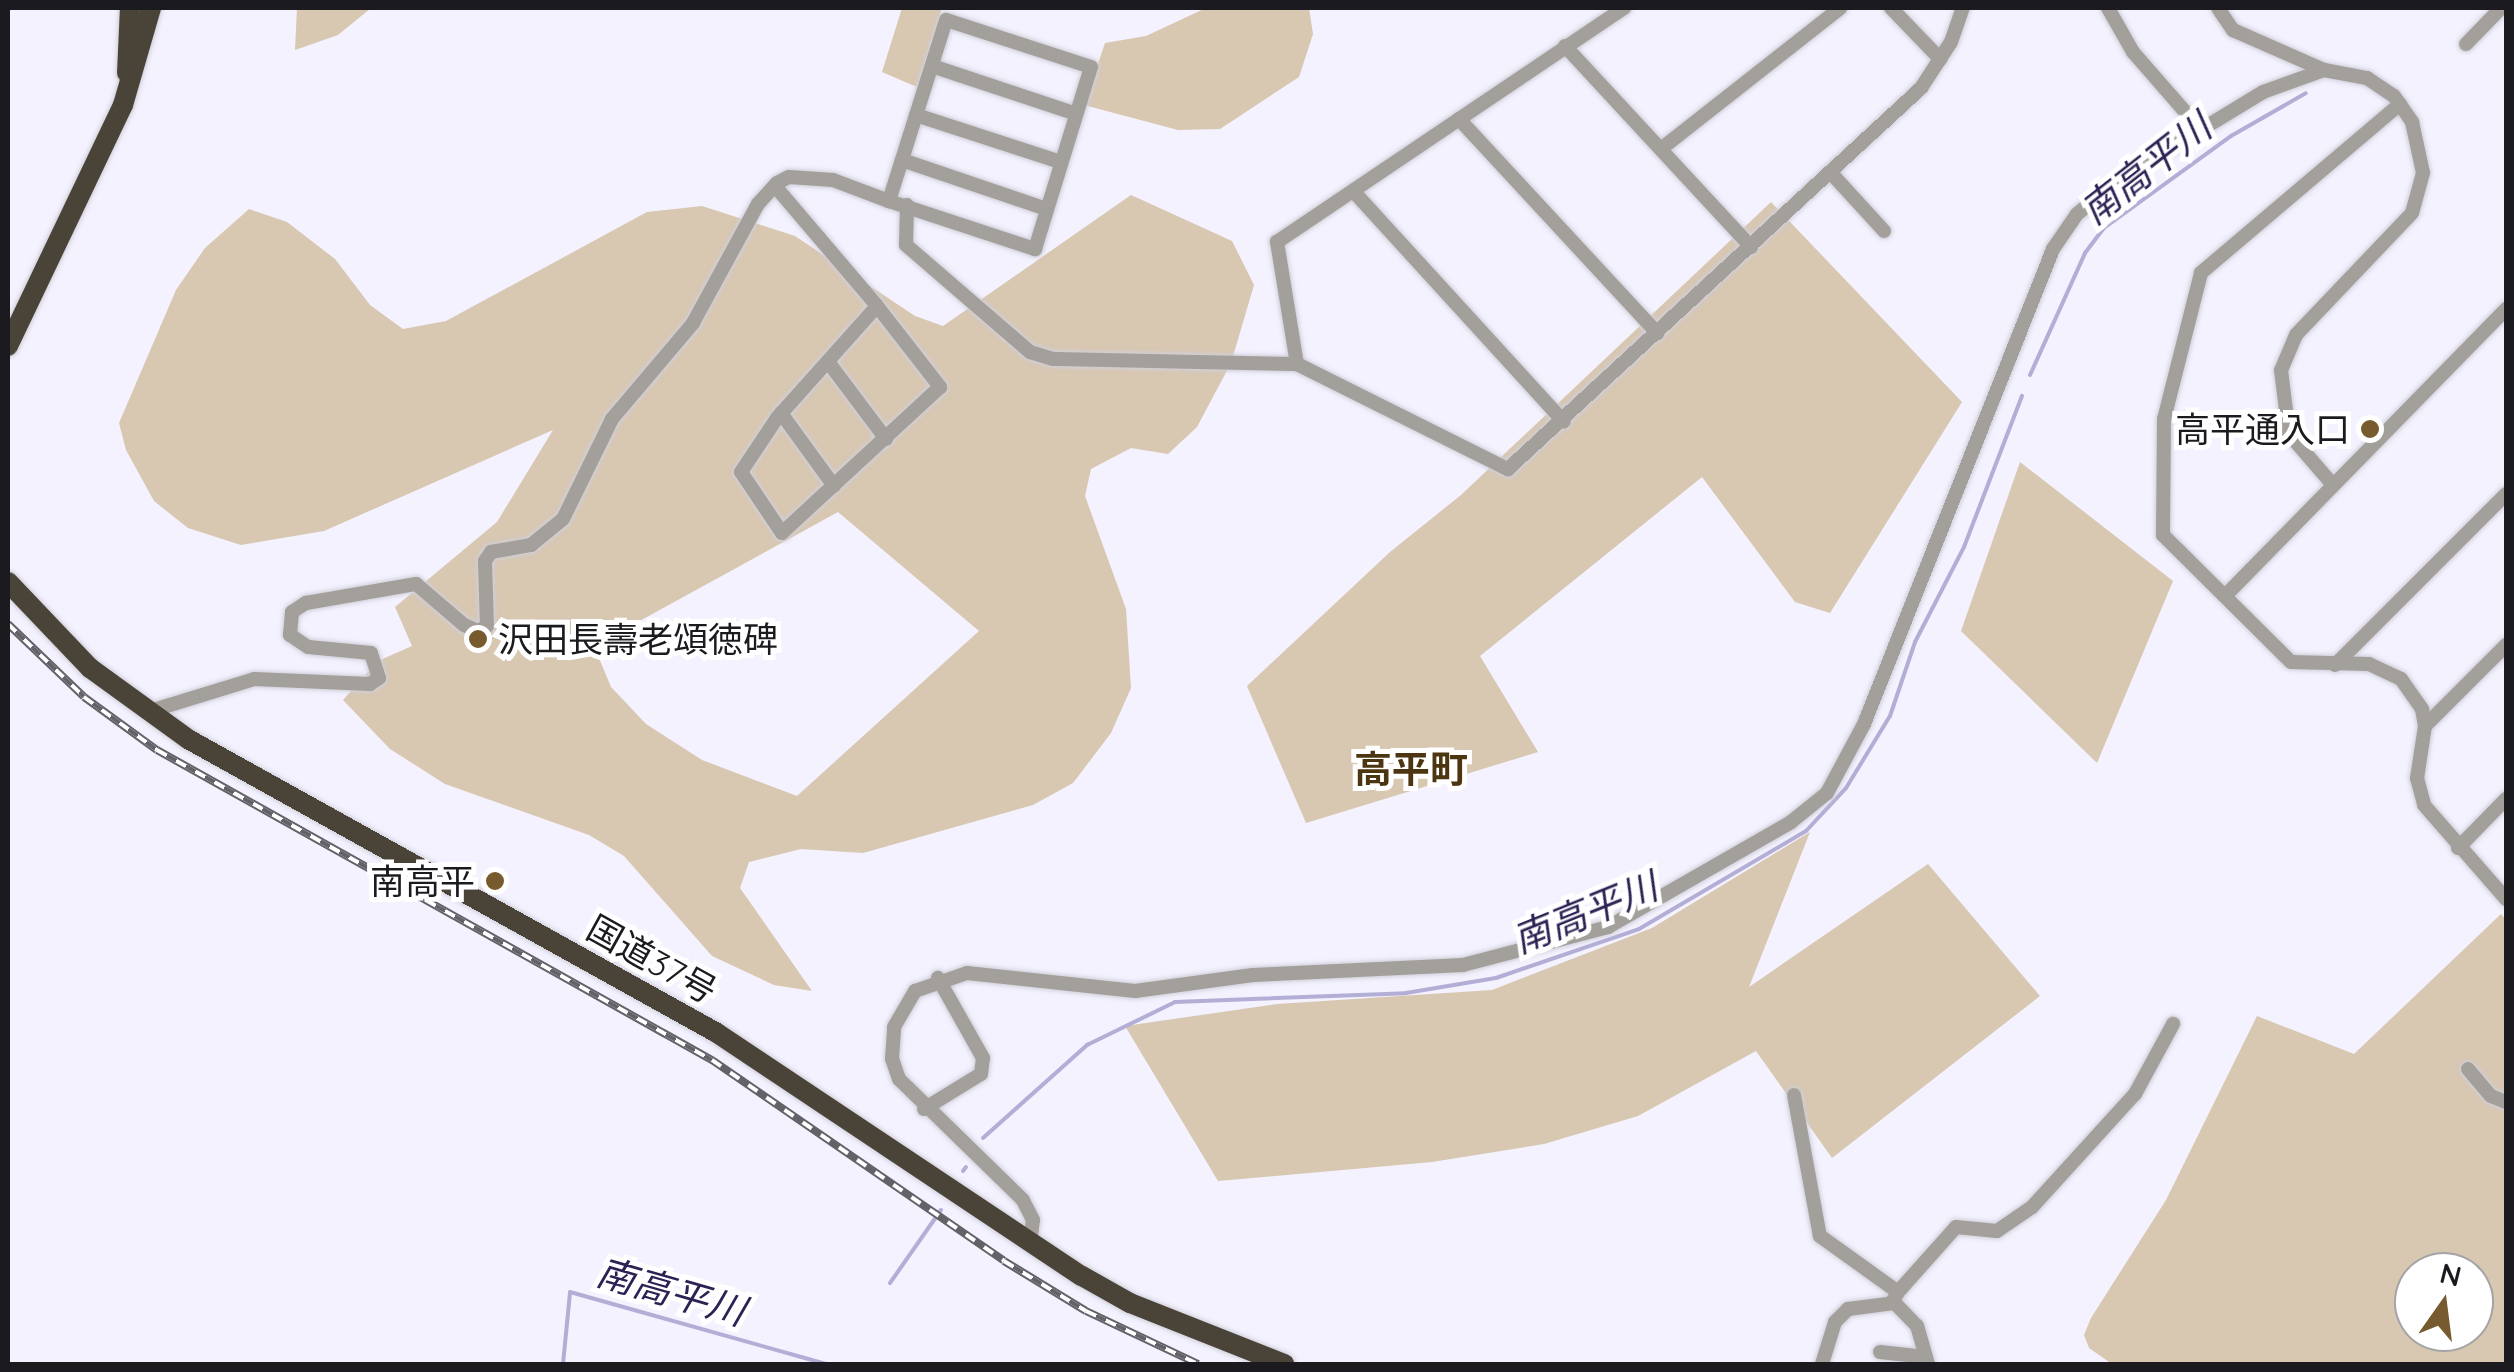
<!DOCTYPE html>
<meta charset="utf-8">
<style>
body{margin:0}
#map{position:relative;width:2514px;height:1372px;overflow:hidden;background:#f3f2fe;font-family:Quicksand,"Noto Sans JP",sans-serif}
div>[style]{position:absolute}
.green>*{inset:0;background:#d8c7b1}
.stream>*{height:4px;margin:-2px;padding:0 2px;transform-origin:2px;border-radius:2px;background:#b2aed5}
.roads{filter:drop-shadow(0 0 2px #d0cfda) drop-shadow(0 0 2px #d0cfda)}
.minor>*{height:14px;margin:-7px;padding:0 7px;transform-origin:7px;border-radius:7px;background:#a39f9a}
.highway>*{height:20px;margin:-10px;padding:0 10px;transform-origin:10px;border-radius:10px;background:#4a4338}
.rail>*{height:8px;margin-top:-4px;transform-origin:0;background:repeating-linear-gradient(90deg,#fff 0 11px,#636269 0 22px);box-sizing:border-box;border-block:2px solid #636269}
.dots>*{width:28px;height:28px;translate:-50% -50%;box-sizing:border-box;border:5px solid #fff;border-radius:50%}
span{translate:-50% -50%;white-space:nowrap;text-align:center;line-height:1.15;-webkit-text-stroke:10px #fff;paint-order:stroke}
.poi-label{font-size:35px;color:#1b1a1f}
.right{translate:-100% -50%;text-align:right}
.left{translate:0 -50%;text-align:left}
.street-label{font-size:35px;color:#1b1a1f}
.water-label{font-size:38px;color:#2d2253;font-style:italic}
.neighbourhood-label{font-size:38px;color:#4c3511;font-weight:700}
.frame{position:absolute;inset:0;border:10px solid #1b1a1f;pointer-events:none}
.north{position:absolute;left:2394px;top:1252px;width:100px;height:100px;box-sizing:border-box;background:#fff;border:2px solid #a4a3a5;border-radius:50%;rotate:14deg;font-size:28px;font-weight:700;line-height:40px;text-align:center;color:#1b1a1f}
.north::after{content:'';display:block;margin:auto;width:35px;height:45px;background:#775a2e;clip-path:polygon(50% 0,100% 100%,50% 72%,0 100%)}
</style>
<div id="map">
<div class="green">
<div style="clip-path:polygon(297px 8px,371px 8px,338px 35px,295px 50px)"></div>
<div style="clip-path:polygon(902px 8px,942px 8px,917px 87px,882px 72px)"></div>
<div style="clip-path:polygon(1206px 8px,1309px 8px,1313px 34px,1299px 77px,1220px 129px,1178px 130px,1084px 105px,1105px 43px,1146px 36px)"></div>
<div style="clip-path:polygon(evenodd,1131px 195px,1232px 241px,1254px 285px,1231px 363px,1197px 427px,1168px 454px,1131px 448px,1091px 469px,1085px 496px,1126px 609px,1131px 688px,1111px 733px,1073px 783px,1033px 805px,863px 853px,801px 849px,749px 862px,740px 888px,812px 991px,774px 985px,712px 956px,624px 856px,589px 835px,445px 784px,390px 749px,343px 700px,378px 661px,412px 646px,395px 607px,497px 522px,553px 430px,324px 531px,241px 545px,188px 528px,154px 501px,126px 450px,119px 423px,176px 290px,205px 248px,249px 209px,287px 222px,335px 259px,370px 305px,403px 329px,446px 321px,647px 212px,702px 206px,795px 236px,915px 316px,943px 326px,1131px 195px,838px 512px,979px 631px,797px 796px,702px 760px,646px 724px,611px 687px,594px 646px,838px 512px)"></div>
<div style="clip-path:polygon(1771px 202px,1962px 402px,1830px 613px,1795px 602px,1702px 477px,1480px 656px,1538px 752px,1306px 823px,1247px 686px,1390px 552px,1461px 495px)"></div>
<div style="clip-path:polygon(2020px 462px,2173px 581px,2097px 763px,1961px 631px)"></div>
<div style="clip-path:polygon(1810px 832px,1749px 987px,1928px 864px,2040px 996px,1832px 1158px,1756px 1051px,1638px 1116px,1544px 1144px,1432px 1162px,1218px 1181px,1125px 1026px,1277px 1004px,1492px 990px,1652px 928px)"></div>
<div style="clip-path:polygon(evenodd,2501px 914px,2506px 920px,2506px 1364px,2112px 1364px,2089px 1348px,2084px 1335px,2091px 1318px,2166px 1200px,2257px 1016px,2354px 1054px,2501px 914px,2414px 1272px,2474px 1272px,2474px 1332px,2414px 1332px,2414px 1272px)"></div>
</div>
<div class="stream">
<div style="left:2030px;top:375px;width:134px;rotate:-65.7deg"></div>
<div style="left:2085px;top:253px;width:31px;rotate:-53deg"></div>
<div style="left:2104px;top:228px;width:157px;rotate:-35.9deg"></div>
<div style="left:2231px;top:136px;width:86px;rotate:-29.8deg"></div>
<div style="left:983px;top:1138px;width:140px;rotate:-41.8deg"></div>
<div style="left:1087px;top:1045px;width:98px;rotate:-26deg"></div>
<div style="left:1175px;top:1002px;width:231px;rotate:-2.2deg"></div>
<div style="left:1406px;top:993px;width:91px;rotate:-9.5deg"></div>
<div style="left:1496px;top:978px;width:151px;rotate:-18.9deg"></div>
<div style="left:1639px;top:929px;width:194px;rotate:-30.4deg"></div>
<div style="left:1806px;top:831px;width:59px;rotate:-47.1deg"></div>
<div style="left:1846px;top:788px;width:84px;rotate:-58.6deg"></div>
<div style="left:1890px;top:716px;width:78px;rotate:-71.3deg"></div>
<div style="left:1915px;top:642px;width:107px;rotate:-62.7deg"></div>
<div style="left:1964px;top:547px;width:162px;rotate:-69deg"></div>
<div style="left:963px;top:1171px;width:5px;rotate:-53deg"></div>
<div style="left:890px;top:1283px;width:89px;rotate:-55.1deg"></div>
<div style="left:563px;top:1364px;width:72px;rotate:-84.4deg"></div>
<div style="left:570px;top:1292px;width:267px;rotate:15.7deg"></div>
</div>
<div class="roads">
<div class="minor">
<div style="left:1891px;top:8px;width:71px;rotate:46.1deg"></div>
<div style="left:2108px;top:8px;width:51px;rotate:60.4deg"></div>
<div style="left:2133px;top:52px;width:103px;rotate:48.9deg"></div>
<div style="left:2218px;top:8px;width:27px;rotate:56deg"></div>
<div style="left:2233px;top:30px;width:99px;rotate:23.7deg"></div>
<div style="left:2466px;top:44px;width:50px;rotate:-45.8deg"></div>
<div style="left:1565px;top:46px;width:274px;rotate:47.2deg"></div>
<div style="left:932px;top:66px;width:152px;rotate:18.4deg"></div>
<div style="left:2400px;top:104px;width:261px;rotate:139.7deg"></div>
<div style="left:2201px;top:273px;width:151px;rotate:104.2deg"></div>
<div style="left:2164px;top:419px;width:116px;rotate:90.5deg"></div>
<div style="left:2163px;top:535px;width:180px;rotate:44.8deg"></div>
<div style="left:2291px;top:662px;width:78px;rotate:1.5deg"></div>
<div style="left:2369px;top:664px;width:35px;rotate:25deg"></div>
<div style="left:2401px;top:679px;width:37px;rotate:55deg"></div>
<div style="left:2422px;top:709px;width:17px;rotate:80deg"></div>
<div style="left:2425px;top:726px;width:53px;rotate:98.7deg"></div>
<div style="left:2417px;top:778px;width:28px;rotate:75deg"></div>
<div style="left:2424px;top:805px;width:125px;rotate:48.9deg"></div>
<div style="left:916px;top:115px;width:152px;rotate:18deg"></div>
<div style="left:1459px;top:119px;width:292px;rotate:47.2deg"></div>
<div style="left:1661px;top:149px;width:228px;rotate:-38.2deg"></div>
<div style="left:902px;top:160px;width:153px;rotate:18.7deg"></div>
<div style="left:1830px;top:172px;width:80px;rotate:47.5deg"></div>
<div style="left:775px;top:186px;width:157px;rotate:49.6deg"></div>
<div style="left:1354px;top:192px;width:311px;rotate:47.6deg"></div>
<div style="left:907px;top:205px;width:40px;rotate:91.4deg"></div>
<div style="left:906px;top:245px;width:164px;rotate:40.8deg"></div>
<div style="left:1030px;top:352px;width:24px;rotate:17deg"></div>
<div style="left:1053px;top:359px;width:244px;rotate:1.2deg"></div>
<div style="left:1297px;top:364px;width:236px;rotate:26.5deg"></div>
<div style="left:1508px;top:469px;width:562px;rotate:-42.69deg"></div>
<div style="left:1921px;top:88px;width:55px;rotate:-56.9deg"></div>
<div style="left:1951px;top:42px;width:36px;rotate:-71deg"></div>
<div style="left:877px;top:306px;width:103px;rotate:52.1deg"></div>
<div style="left:940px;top:387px;width:215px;rotate:137.3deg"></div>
<div style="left:782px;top:533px;width:73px;rotate:-123.9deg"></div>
<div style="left:741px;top:472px;width:65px;rotate:-56.3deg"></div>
<div style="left:777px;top:418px;width:150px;rotate:-48.2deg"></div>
<div style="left:829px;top:363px;width:95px;rotate:53.1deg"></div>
<div style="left:1297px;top:364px;width:124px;rotate:-99.3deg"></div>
<div style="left:1277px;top:242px;width:419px;rotate:-34deg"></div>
<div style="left:781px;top:413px;width:90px;rotate:54deg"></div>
<div style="left:2225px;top:596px;width:402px;rotate:-45.6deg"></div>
<div style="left:2335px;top:665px;width:242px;rotate:-45deg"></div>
<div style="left:147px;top:712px;width:112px;rotate:-17.1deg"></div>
<div style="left:254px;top:679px;width:116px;rotate:2.5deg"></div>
<div style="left:370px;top:684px;width:11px;rotate:-34deg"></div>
<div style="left:379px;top:678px;width:26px;rotate:-108deg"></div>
<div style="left:371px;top:653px;width:63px;rotate:-174.6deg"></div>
<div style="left:308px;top:647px;width:22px;rotate:-146deg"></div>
<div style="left:290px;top:635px;width:23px;rotate:-85deg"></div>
<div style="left:292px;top:612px;width:17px;rotate:-33deg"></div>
<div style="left:306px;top:603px;width:112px;rotate:-9.8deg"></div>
<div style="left:416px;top:584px;width:63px;rotate:40.5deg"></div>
<div style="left:464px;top:625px;width:15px;rotate:23deg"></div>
<div style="left:478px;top:631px;width:10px;rotate:-29deg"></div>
<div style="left:487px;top:626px;width:65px;rotate:-91.8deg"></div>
<div style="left:485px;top:561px;width:11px;rotate:-56deg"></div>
<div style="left:491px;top:552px;width:41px;rotate:-9.9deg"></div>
<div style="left:531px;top:545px;width:41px;rotate:-39.1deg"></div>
<div style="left:563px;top:519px;width:111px;rotate:-63.9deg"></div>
<div style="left:612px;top:419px;width:126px;rotate:-49.8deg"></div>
<div style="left:693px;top:323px;width:136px;rotate:-61.4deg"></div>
<div style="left:758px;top:204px;width:28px;rotate:-48deg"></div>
<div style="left:777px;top:183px;width:13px;rotate:-27deg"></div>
<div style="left:789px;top:177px;width:44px;rotate:3.9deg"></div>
<div style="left:833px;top:180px;width:60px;rotate:20.6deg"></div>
<div style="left:889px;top:201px;width:154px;rotate:18.2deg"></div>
<div style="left:1035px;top:249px;width:190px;rotate:-72.9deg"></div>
<div style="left:1091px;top:67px;width:152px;rotate:-162deg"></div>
<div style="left:946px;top:20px;width:190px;rotate:107.5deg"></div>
<div style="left:2425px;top:726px;width:115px;rotate:-45deg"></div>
<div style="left:2458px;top:848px;width:69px;rotate:-45.6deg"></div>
<div style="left:2468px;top:1069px;width:35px;rotate:50deg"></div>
<div style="left:2491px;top:1096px;width:16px;rotate:22deg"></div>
<div style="left:1794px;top:1095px;width:143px;rotate:79.6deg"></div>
<div style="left:1820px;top:1236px;width:96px;rotate:35.7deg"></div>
<div style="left:924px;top:1109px;width:67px;rotate:-31.6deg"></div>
<div style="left:981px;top:1074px;width:16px;rotate:-83deg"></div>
<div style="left:983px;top:1058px;width:92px;rotate:-119.4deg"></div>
<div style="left:1030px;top:1244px;width:24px;rotate:-83deg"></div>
<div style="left:1033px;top:1220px;width:22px;rotate:-117deg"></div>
<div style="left:1023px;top:1200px;width:173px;rotate:-135.7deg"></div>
<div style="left:899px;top:1079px;width:21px;rotate:-109deg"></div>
<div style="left:892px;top:1059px;width:32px;rotate:-86deg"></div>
<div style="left:894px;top:1027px;width:42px;rotate:-59.7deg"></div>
<div style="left:915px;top:991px;width:55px;rotate:-19.1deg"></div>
<div style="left:967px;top:973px;width:169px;rotate:6.1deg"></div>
<div style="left:1135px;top:991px;width:119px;rotate:-7.7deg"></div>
<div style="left:1253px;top:975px;width:210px;rotate:-2.7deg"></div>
<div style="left:1463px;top:965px;width:150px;rotate:-14.7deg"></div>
<div style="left:1608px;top:927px;width:211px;rotate:-29.8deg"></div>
<div style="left:1791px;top:822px;width:46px;rotate:-38.9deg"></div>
<div style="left:1827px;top:793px;width:78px;rotate:-61.8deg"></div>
<div style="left:1864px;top:724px;width:511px;rotate:-68.3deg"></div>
<div style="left:2053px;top:249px;width:42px;rotate:-55.6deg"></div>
<div style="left:2077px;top:214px;width:55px;rotate:-39.1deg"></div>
<div style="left:2120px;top:179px;width:167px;rotate:-31.3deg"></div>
<div style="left:2263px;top:92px;width:65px;rotate:-19.8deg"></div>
<div style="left:2324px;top:70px;width:44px;rotate:10.5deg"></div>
<div style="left:2367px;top:78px;width:32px;rotate:34deg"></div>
<div style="left:2394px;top:96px;width:32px;rotate:55deg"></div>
<div style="left:2412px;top:122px;width:52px;rotate:77.8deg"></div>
<div style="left:2423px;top:173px;width:41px;rotate:105.4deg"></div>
<div style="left:2412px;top:213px;width:168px;rotate:133.6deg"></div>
<div style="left:2296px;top:335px;width:38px;rotate:113deg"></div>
<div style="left:2281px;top:370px;width:64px;rotate:82.9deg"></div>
<div style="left:2289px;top:434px;width:67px;rotate:49.2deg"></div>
<div style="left:1880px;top:1352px;width:46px;rotate:6.2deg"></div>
<div style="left:1822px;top:1364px;width:44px;rotate:-72.8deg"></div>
<div style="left:1835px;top:1322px;width:18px;rotate:-45deg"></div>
<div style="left:1848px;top:1309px;width:46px;rotate:-7.4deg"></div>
<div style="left:1928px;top:1364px;width:40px;rotate:-106deg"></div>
<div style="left:1917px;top:1326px;width:35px;rotate:-134deg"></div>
<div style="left:1893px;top:1301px;width:10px;rotate:-61deg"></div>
<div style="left:1898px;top:1292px;width:87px;rotate:-48.3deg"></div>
<div style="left:1956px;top:1227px;width:41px;rotate:5.6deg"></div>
<div style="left:1997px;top:1231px;width:42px;rotate:-34.4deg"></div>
<div style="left:2032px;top:1207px;width:153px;rotate:-47.7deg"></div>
<div style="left:2135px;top:1094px;width:80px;rotate:-61.5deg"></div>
</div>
<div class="highway">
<div style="left:127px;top:73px;width:65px;rotate:-87.4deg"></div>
<div style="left:8px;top:346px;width:267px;rotate:-64.5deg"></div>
<div style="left:123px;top:105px;width:101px;rotate:-73.9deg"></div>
<div style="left:8px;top:582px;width:119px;rotate:46.4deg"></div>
<div style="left:90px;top:668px;width:121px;rotate:35.9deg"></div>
<div style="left:188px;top:739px;width:605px;rotate:29.06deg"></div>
<div style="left:717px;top:1033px;width:438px;rotate:33.7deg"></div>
<div style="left:1082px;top:1276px;width:55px;rotate:29.4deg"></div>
<div style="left:1130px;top:1303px;width:166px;rotate:21.6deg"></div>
</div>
</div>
<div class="rail">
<div style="left:8px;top:624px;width:105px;rotate:43.8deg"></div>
<div style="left:84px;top:697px;width:90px;rotate:36deg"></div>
<div style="left:157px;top:750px;width:636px;rotate:29.19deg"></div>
<div style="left:712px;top:1060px;width:354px;rotate:34.5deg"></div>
<div style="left:1004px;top:1261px;width:96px;rotate:31.4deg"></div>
<div style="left:1086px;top:1311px;width:124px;rotate:25.3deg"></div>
</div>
<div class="dots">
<div style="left:2370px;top:429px;background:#775a2e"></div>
<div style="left:478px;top:639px;background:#775a2e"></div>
<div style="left:495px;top:881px;background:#775a2e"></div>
</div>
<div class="poi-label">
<span class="right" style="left:2350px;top:429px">高平通入口</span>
<span class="left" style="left:498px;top:639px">沢田長壽老頌徳碑</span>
<span class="right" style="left:475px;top:881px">南高平</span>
</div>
<div class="street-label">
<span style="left:652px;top:959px;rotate:29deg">国道37号</span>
</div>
<div class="water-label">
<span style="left:2146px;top:169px;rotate:-38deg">南高平川</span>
<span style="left:1585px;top:913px;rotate:-22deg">南高平川</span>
<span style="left:671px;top:1292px;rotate:16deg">南高平川</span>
</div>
<div class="neighbourhood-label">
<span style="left:1411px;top:770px">高平町</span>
</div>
<div class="frame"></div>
<div class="north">N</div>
</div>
